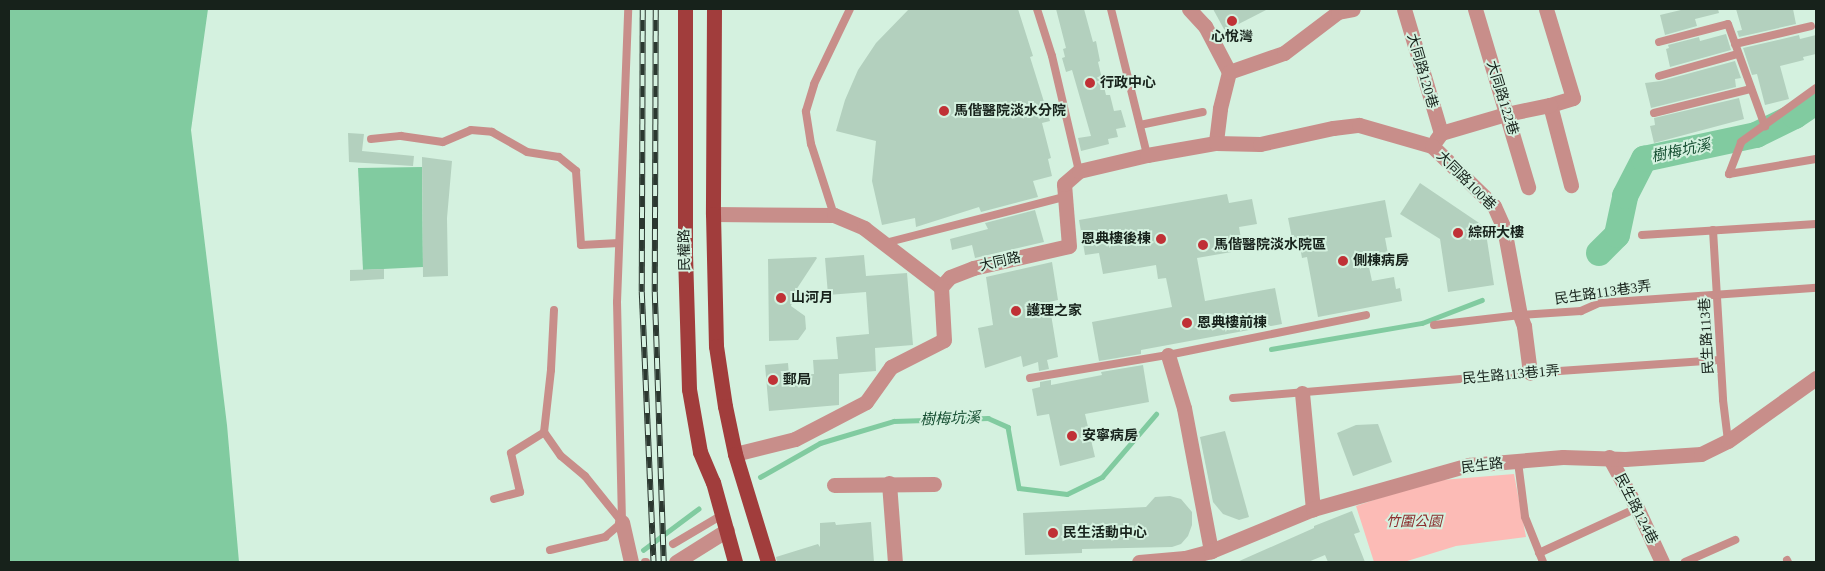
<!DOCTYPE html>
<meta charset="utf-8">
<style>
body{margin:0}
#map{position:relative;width:1825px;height:571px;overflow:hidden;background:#d4f1df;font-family:"Times New Roman","Noto Sans TC",serif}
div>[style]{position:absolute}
.green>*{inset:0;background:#fcbbb6}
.water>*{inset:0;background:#81cba0}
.stream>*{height:4.5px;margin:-2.25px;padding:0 2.25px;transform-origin:2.25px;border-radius:2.25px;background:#81cba0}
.river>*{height:26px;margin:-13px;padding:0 13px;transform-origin:13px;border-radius:13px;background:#81cba0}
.building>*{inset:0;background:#b3d0be}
.lane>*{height:8px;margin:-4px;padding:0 4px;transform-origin:4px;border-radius:4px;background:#c88e8a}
.street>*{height:15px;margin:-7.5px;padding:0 7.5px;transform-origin:7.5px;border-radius:7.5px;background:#c88e8a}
.primary>*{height:15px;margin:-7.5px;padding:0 7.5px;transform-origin:7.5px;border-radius:7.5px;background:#a13d3c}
.rail>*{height:5.5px;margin-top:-2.75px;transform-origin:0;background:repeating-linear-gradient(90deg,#d4f1df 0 11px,#2b3830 0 22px);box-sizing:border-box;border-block:1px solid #2b3830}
.dots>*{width:14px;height:14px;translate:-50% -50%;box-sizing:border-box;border:2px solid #d4f1df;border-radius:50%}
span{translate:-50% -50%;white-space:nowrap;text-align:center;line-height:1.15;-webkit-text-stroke:4px #d4f1df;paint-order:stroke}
.poi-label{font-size:14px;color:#17221b;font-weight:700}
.left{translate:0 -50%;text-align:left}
.right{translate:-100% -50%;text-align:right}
.street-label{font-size:14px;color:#17221b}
.park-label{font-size:14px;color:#8b2e2e;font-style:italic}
.water-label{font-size:15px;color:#164f32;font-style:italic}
.frame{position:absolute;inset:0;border:10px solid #17221b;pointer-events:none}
</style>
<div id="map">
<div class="green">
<div style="clip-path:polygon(1514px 474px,1526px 537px,1456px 546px,1404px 562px,1374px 562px,1356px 506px,1430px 481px)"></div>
</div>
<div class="water">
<div style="clip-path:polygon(9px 9px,208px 9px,191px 130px,227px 425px,239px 562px,9px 562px)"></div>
<div style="clip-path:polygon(422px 167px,423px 267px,363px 270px,358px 168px)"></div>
</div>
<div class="stream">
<div style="left:1271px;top:349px;width:153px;rotate:-9.8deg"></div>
<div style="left:1422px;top:323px;width:64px;rotate:-21deg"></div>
<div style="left:760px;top:477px;width:69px;rotate:-29.5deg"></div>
<div style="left:820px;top:443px;width:77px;rotate:-16.6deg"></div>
<div style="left:894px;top:421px;width:94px;rotate:-1.8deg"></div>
<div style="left:988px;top:418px;width:22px;rotate:24deg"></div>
<div style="left:1008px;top:427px;width:62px;rotate:79.8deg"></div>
<div style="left:1019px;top:488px;width:48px;rotate:7.1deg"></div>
<div style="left:1067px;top:494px;width:39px;rotate:-26deg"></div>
<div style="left:1102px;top:477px;width:83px;rotate:-49.4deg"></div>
<div style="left:643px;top:550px;width:69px;rotate:-36.7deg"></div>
</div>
<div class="river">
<div style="left:1599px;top:253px;width:25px;rotate:-45deg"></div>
<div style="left:1617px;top:235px;width:40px;rotate:-78deg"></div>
<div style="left:1625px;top:196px;width:42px;rotate:-62.8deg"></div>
<div style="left:1644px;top:159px;width:115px;rotate:-12.1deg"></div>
<div style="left:1756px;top:135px;width:43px;rotate:-26deg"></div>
<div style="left:1795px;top:116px;width:25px;rotate:-34deg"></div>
</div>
<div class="building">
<div style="clip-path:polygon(909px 9px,1018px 9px,1033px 56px,1030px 57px,1050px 121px,1042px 123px,1051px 158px,1048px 159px,1052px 176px,1033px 181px,1038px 197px,981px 212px,979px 207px,916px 227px,915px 218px,882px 225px,872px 181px,876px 141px,836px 131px,845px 100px,858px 70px,876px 43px)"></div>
<div style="clip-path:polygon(1056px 9px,1084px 9px,1093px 42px,1096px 41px,1100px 61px,1098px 62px,1106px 95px,1110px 95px,1114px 111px,1121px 110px,1126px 127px,1116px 129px,1118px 137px,1108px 139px,1109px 144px,1081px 151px,1078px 138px,1091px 136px,1072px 70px,1066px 72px,1062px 58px,1065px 57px,1063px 49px,1066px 48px)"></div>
<div style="clip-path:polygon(1213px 9px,1268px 9px,1225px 31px)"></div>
<div style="clip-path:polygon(1685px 9px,1718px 9px,1719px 13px,1695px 19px,1697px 26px,1665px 35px,1660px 15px)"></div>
<div style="clip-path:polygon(1736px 9px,1793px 9px,1796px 24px,1739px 37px,1737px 31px,1742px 30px)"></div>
<div style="clip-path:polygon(1726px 34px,1731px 50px,1670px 67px,1666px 49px,1669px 48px,1668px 45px,1699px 37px,1700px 41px)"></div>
<div style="clip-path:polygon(1799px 35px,1800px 39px,1816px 35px,1816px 54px,1803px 57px,1804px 60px,1780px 66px,1789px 99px,1765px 105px,1757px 74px,1752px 75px,1743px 48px)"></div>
<div style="clip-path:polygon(1735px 61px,1741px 78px,1735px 79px,1736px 87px,1651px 108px,1645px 83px,1661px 81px)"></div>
<div style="clip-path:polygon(1739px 98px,1744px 119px,1654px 143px,1650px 126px,1655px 125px,1654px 118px)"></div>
<div style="clip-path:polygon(348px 133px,364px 134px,362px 151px,414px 156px,413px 166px,349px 162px)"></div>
<div style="clip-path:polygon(422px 157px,452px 161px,447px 218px,448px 276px,423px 277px)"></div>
<div style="clip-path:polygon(1420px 183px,1485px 227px,1494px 285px,1448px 292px,1440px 239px,1400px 214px)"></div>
<div style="clip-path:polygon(1227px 194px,1229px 203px,1252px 199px,1257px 224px,1239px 227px,1243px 250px,1197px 258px,1205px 301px,1275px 288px,1282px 324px,1141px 350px,1141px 354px,1099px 361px,1092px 322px,1172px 307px,1166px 278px,1158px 279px,1156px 265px,1103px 274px,1099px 253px,1085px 255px,1079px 220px)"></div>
<div style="clip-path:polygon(1385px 200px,1392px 237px,1385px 238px,1388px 254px,1367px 258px,1372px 281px,1394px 277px,1396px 289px,1400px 288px,1402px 301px,1318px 317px,1307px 257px,1302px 258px,1299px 242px,1293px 243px,1288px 218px)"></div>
<div style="clip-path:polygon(1035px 210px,1044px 242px,975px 258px,972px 245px,952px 250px,950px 239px,988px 229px,985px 223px)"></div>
<div style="clip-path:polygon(864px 255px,866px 276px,907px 273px,913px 345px,875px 348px,876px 371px,839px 374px,839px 405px,769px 411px,765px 365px,788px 363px,789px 375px,814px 374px,813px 360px,838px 359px,836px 337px,869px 334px,866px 292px,828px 295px,825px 258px)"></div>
<div style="clip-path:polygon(816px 257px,817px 258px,796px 290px,791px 306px,805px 316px,806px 329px,798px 340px,769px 341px,768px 259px)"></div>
<div style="clip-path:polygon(1052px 262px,1058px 300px,1049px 302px,1058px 357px,1047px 360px,1049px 369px,1039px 371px,1038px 362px,1023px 367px,1021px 356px,985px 368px,978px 328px,993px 325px,986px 277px)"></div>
<div style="clip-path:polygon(384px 269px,384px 279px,350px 281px,350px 270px)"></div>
<div style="clip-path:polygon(1143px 365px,1149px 402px,1085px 414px,1095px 457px,1060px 466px,1049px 414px,1037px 416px,1032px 389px,1040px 387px,1040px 382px,1051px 380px,1051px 385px,1102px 375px,1101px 372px)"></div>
<div style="clip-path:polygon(1378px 424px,1392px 462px,1353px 476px,1337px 433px,1356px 425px)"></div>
<div style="clip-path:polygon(1225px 431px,1249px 517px,1239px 520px,1223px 514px,1213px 502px,1200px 437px)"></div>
<div style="clip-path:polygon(1170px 496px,1181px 499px,1192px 512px,1192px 525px,1188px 536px,1181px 544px,1172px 547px,1082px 549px,1082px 553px,1025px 555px,1023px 513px,1146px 507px,1155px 497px)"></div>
<div style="clip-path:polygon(1352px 511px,1360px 532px,1354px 534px,1365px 562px,1328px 562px,1325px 555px,1308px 562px,1237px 562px,1314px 528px,1314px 526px)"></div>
<div style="clip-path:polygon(835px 522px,836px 525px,871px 522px,874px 562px,777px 562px,776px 557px,818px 544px,820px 547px,820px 523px)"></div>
</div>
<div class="lane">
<div style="left:1037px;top:9px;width:49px;rotate:72.3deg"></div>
<div style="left:1052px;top:56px;width:118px;rotate:76.8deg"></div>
<div style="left:1111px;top:9px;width:150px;rotate:76.1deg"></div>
<div style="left:1659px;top:42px;width:71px;rotate:-14.6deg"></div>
<div style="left:1728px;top:24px;width:109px;rotate:70.1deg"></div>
<div style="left:1735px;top:44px;width:78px;rotate:-13.3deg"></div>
<div style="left:1659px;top:76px;width:82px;rotate:-15.6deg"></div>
<div style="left:1654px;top:113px;width:100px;rotate:-13.9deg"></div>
<div style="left:1140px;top:125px;width:64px;rotate:-11.7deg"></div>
<div style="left:371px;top:139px;width:30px;rotate:-6deg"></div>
<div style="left:401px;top:136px;width:42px;rotate:8.1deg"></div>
<div style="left:443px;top:142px;width:30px;rotate:-23deg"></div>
<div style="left:471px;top:130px;width:21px;rotate:5deg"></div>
<div style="left:492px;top:132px;width:40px;rotate:29.7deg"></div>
<div style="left:527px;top:152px;width:32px;rotate:9deg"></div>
<div style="left:559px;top:157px;width:22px;rotate:39deg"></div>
<div style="left:576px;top:171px;width:74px;rotate:86.1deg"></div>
<div style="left:581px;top:245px;width:38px;rotate:-3deg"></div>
<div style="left:1729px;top:174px;width:34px;rotate:-69deg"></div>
<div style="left:1741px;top:142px;width:92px;rotate:-35.8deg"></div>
<div style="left:1729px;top:174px;width:88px;rotate:-9.8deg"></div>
<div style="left:834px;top:215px;width:75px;rotate:-107.9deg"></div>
<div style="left:811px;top:144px;width:33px;rotate:-99deg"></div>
<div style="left:806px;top:111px;width:28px;rotate:-73deg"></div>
<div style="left:814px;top:84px;width:83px;rotate:-64.4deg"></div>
<div style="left:1713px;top:230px;width:170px;rotate:86.6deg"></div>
<div style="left:1723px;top:400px;width:41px;rotate:83deg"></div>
<div style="left:1642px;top:235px;width:174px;rotate:-3.6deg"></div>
<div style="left:885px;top:243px;width:185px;rotate:-14.4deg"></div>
<div style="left:554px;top:310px;width:60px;rotate:92.9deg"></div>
<div style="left:551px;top:370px;width:62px;rotate:96.4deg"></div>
<div style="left:544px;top:432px;width:29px;rotate:55deg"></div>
<div style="left:561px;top:456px;width:31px;rotate:40deg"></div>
<div style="left:585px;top:476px;width:59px;rotate:51.2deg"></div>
<div style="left:1434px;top:325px;width:87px;rotate:-6.6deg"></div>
<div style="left:1520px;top:315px;width:61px;rotate:-3.8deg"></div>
<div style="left:1581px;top:311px;width:20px;rotate:-24deg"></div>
<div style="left:1599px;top:303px;width:218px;rotate:-4deg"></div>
<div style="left:1030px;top:378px;width:140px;rotate:-9.5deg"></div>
<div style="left:1168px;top:355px;width:202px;rotate:-11.4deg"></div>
<div style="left:1233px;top:398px;width:298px;rotate:-4.8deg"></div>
<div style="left:1530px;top:373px;width:190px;rotate:-3.9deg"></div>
<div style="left:1518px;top:462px;width:55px;rotate:82.7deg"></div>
<div style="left:1525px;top:517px;width:48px;rotate:68.2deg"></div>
<div style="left:494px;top:499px;width:27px;rotate:-15deg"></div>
<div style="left:520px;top:492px;width:40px;rotate:-103deg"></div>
<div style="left:511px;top:453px;width:39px;rotate:-32deg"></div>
<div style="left:622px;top:522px;width:220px;rotate:-91.3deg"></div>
<div style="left:617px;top:302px;width:293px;rotate:-87.8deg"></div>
<div style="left:673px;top:544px;width:57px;rotate:-30.6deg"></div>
<div style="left:550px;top:550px;width:57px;rotate:-13.3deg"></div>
<div style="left:605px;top:537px;width:23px;rotate:-41deg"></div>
<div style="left:1539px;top:553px;width:108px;rotate:-24.7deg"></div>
<div style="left:1787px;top:560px;width:2px;rotate:63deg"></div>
<div style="left:645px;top:562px;width:1px"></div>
<div style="left:1685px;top:562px;width:55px;rotate:-23.7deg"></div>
</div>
<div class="street">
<div style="left:1189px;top:9px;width:23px;rotate:47deg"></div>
<div style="left:1205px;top:26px;width:52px;rotate:62.4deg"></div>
<div style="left:1229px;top:72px;width:38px;rotate:104deg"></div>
<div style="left:1220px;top:109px;width:34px;rotate:97deg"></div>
<div style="left:1404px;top:9px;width:129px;rotate:73.4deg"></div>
<div style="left:1475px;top:9px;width:186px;rotate:73.4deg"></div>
<div style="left:1546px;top:9px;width:93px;rotate:73.1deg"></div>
<div style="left:1573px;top:98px;width:24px;rotate:163deg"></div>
<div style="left:1550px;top:105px;width:83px;rotate:75.3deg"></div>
<div style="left:1229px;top:72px;width:58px;rotate:-19.1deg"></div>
<div style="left:1284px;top:53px;width:68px;rotate:-37.2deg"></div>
<div style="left:1338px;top:12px;width:15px;rotate:-11deg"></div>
<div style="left:1436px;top:140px;width:9px;rotate:-54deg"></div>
<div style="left:1441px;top:133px;width:68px;rotate:-16.3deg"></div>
<div style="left:1506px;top:114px;width:45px;rotate:-11.6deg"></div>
<div style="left:713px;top:214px;width:121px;rotate:0.5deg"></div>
<div style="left:834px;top:215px;width:33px;rotate:23deg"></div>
<div style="left:864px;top:228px;width:97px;rotate:37.5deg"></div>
<div style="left:1168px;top:355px;width:55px;rotate:73.2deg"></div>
<div style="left:1184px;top:408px;width:146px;rotate:79.3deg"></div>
<div style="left:1302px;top:393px;width:117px;rotate:84.6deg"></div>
<div style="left:735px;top:454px;width:62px;rotate:-14deg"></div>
<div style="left:795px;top:439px;width:80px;rotate:-27.5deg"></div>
<div style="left:866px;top:402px;width:43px;rotate:-54.5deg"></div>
<div style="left:891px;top:367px;width:59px;rotate:-27deg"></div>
<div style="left:944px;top:340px;width:53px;rotate:-93.2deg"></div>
<div style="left:941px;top:287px;width:13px;rotate:-48deg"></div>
<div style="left:950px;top:277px;width:25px;rotate:-21deg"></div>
<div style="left:973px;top:268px;width:98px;rotate:-12.9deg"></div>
<div style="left:1069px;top:246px;width:62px;rotate:-94.6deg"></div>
<div style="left:1064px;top:184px;width:20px;rotate:-41deg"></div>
<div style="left:1079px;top:171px;width:70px;rotate:-13.2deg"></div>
<div style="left:1147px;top:155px;width:70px;rotate:-9.9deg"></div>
<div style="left:1216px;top:143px;width:44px;rotate:1.3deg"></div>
<div style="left:1260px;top:144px;width:75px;rotate:-12.4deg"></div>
<div style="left:1333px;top:128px;width:26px;rotate:-7deg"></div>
<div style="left:1359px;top:125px;width:76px;rotate:16deg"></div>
<div style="left:1432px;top:146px;width:86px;rotate:44.1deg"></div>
<div style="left:1494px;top:206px;width:24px;rotate:66deg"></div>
<div style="left:1504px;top:228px;width:88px;rotate:79.6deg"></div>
<div style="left:1520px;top:315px;width:12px;rotate:70deg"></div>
<div style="left:1524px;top:326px;width:47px;rotate:82.7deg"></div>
<div style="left:1609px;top:457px;width:58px;rotate:61.2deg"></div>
<div style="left:1637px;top:508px;width:60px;rotate:65.2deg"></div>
<div style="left:889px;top:483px;width:79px;rotate:85.7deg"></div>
<div style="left:834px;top:485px;width:100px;rotate:-0.6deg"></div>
<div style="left:622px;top:522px;width:41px;rotate:77.3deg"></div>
<div style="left:676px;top:562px;width:60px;rotate:-32.1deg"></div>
<div style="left:1139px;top:562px;width:46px;rotate:-5deg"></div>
<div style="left:1185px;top:558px;width:27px;rotate:-15deg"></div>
<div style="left:1211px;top:551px;width:110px;rotate:-22.4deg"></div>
<div style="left:1313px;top:509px;width:162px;rotate:-15.8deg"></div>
<div style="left:1469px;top:465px;width:94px;rotate:-4.9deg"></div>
<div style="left:1563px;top:457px;width:62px;rotate:1.8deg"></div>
<div style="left:1625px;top:459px;width:76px;rotate:-3.8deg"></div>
<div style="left:1701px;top:454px;width:30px;rotate:-26deg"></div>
<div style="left:1728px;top:441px;width:108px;rotate:-35.6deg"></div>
</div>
<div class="primary">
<div style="left:685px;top:9px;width:245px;rotate:90deg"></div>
<div style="left:685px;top:254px;width:135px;rotate:88.3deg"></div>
<div style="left:689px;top:389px;width:64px;rotate:80.1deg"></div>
<div style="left:700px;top:452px;width:33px;rotate:67deg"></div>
<div style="left:713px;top:482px;width:83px;rotate:74.6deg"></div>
<div style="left:714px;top:9px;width:205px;rotate:90.3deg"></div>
<div style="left:713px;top:214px;width:132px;rotate:88.7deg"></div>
<div style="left:716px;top:346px;width:61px;rotate:81.5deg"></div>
<div style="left:725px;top:406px;width:49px;rotate:78.2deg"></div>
<div style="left:735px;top:454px;width:113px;rotate:73deg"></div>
</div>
<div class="rail">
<div style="left:643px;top:9px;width:283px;rotate:90.2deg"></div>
<div style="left:642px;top:292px;width:270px;rotate:87.5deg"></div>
<div style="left:656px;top:9px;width:283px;rotate:90.2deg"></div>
<div style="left:655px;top:292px;width:270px;rotate:88.1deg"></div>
</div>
<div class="dots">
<div style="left:1232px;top:21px;background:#c03136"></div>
<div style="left:1090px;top:83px;background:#c03136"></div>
<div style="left:944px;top:111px;background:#c03136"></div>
<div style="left:1458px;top:233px;background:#c03136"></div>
<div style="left:1161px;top:239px;background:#c03136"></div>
<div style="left:1203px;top:245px;background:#c03136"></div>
<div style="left:1343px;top:261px;background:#c03136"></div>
<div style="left:781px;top:298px;background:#c03136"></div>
<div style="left:1016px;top:311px;background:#c03136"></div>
<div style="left:1187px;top:323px;background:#c03136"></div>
<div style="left:773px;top:380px;background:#c03136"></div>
<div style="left:1072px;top:436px;background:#c03136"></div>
<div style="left:1053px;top:533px;background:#c03136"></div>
</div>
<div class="poi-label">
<span style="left:1232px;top:37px">心悅灣</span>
<span class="left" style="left:1100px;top:83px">行政中心</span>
<span class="left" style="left:954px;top:111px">馬偕醫院淡水分院</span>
<span class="left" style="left:1468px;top:233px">綜研大樓</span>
<span class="right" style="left:1151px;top:239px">恩典樓後棟</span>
<span class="left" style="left:1214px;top:245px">馬偕醫院淡水院區</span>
<span class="left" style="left:1353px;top:261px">側棟病房</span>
<span class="left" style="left:791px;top:298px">山河月</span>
<span class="left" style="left:1026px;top:311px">護理之家</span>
<span class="left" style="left:1197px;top:323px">恩典樓前棟</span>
<span class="left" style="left:783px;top:380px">郵局</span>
<span class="left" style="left:1082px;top:436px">安寧病房</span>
<span class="left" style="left:1063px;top:533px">民生活動中心</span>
</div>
<div class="street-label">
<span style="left:1422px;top:71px;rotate:74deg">大同路120巷</span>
<span style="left:1502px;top:98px;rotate:73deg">大同路122巷</span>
<span style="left:1466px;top:181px;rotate:45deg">大同路100巷</span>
<span style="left:685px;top:250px;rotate:-91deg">民權路</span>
<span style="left:1000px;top:262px;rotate:-13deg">大同路</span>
<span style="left:1603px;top:293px;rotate:-8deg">民生路113巷3弄</span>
<span style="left:1707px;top:336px;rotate:-93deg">民生路113巷</span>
<span style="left:1511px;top:375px;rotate:-5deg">民生路113巷1弄</span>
<span style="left:1482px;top:466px;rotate:-7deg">民生路</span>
<span style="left:1636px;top:509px;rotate:63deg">民生路124巷</span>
</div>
<div class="park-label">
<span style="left:1414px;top:522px">竹圍公園</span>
</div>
<div class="water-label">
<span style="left:1681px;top:151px;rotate:-12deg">樹梅坑溪</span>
<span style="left:950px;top:419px;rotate:-2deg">樹梅坑溪</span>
</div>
<div class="frame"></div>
</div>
